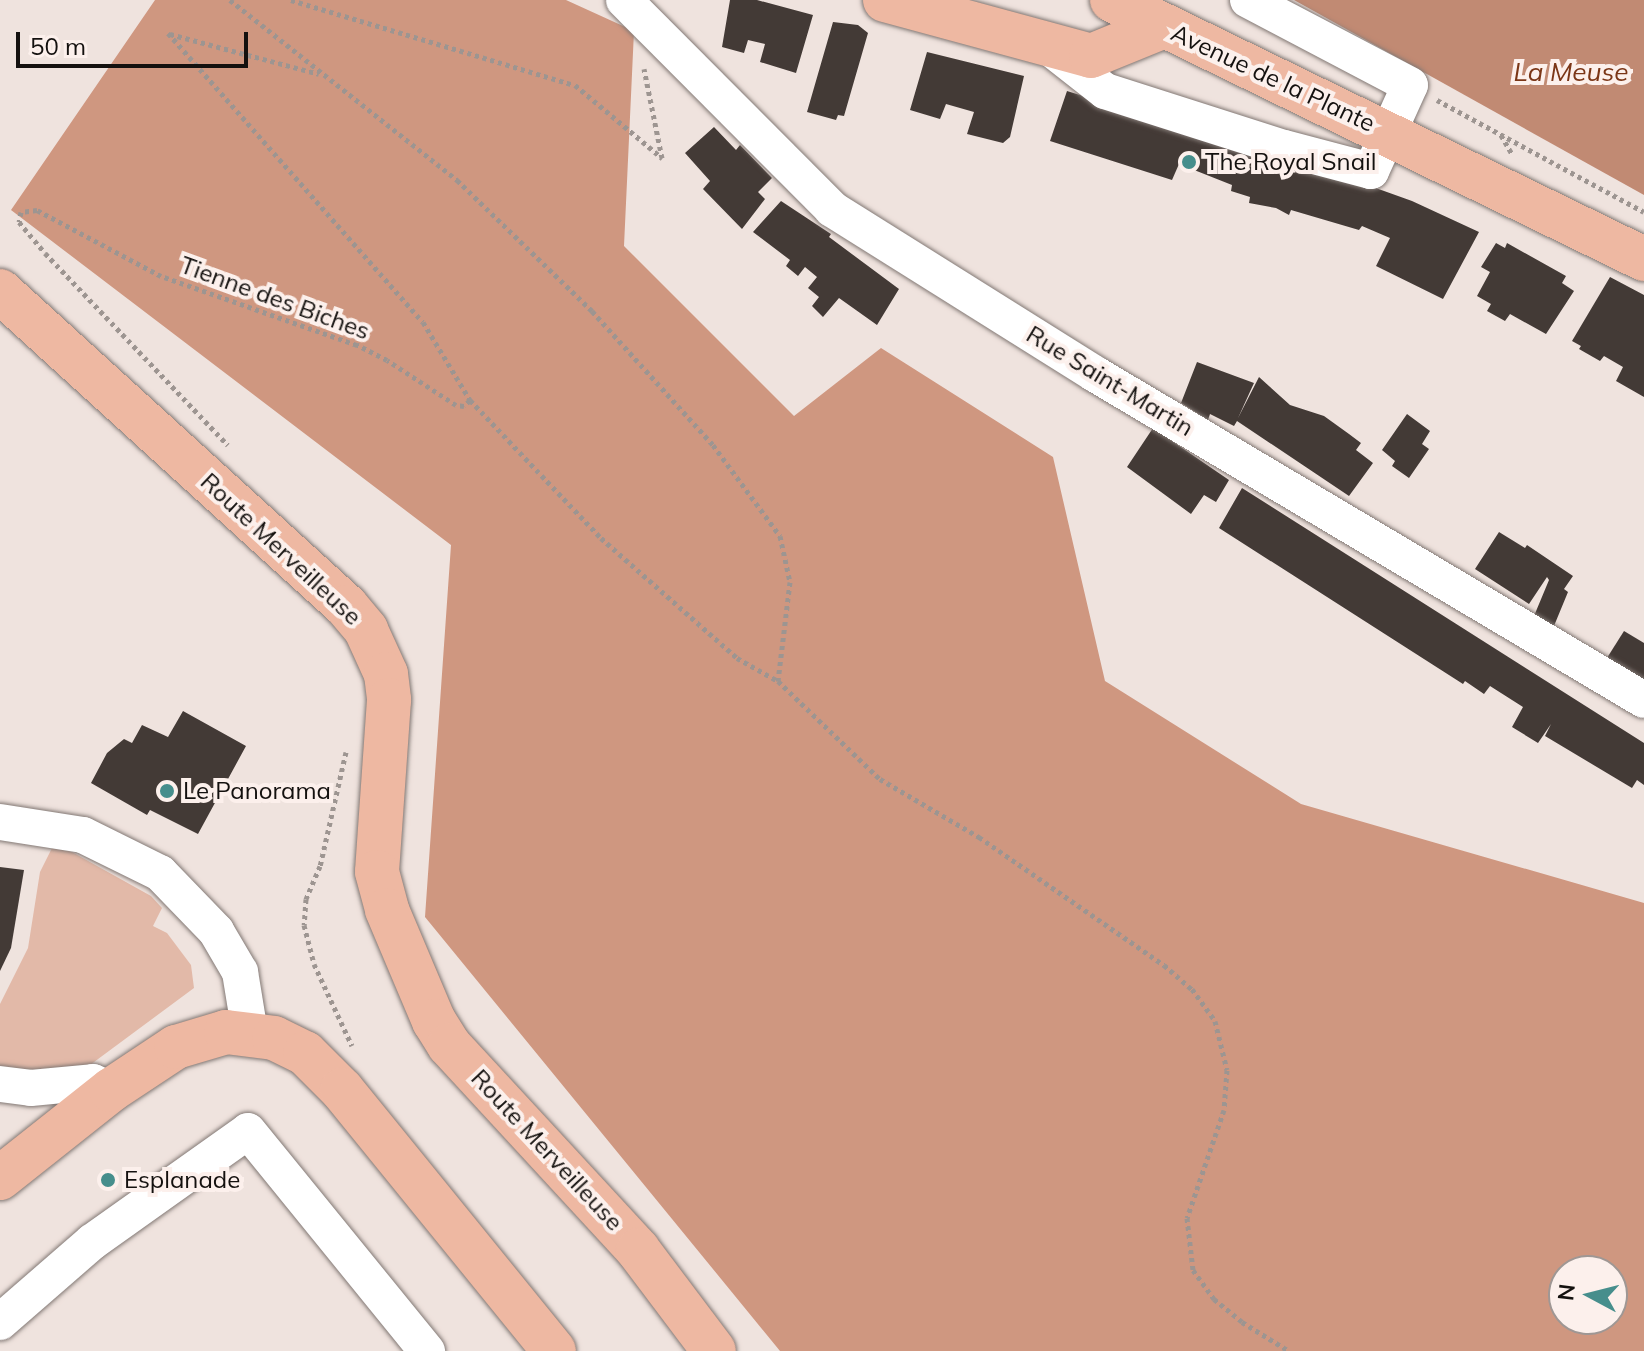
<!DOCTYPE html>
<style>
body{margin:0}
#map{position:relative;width:1644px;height:1351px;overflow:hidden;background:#efe3de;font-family:Mulish,sans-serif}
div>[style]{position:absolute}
.green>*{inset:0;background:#e2b9a8}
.forest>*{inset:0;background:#cf9780}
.water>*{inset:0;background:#c18a73}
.building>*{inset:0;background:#433a36}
.path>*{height:5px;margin-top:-2.5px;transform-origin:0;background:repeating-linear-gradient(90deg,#9d9591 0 4px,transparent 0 8px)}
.roads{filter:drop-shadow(0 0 2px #827874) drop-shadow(0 0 2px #827874)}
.minor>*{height:36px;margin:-18px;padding:0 18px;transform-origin:18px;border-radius:18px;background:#fff}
.major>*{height:44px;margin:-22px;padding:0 22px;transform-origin:22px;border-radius:22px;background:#eeb8a2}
.dots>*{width:22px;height:22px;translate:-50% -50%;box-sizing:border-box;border:4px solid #fcf0ec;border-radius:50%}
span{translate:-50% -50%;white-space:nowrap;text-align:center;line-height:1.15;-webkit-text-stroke:8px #fcf0ec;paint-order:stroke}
.street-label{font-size:24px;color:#14110f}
.poi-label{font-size:24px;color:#14110f}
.left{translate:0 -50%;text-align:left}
.water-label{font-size:26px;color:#7b3617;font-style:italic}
.north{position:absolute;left:1548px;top:1255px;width:80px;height:80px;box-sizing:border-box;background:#fcf0ec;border:2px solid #9f9794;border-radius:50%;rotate:277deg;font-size:22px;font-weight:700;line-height:32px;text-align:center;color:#14110f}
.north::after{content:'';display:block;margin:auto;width:28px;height:36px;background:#468e8c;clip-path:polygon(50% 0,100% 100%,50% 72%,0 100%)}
.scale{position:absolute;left:16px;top:32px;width:232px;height:36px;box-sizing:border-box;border:4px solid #14110f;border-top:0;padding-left:10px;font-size:24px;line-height:28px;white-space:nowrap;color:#14110f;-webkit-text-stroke:6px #fcf0ec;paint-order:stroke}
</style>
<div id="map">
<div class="green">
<div style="clip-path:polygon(52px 848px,72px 852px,151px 896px,162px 908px,153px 926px,167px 933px,191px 965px,194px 988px,90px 1065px,0 1076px,0 1004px,28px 948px,40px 872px)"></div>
</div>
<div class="forest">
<div style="clip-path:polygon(evenodd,155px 0,566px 0,634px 31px,624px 246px,794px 416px,881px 348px,1053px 457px,1105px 681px,1301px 804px,1644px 903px,1644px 1351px,780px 1351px,425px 917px,451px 545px,11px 210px,155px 0,1564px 1271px,1612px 1271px,1612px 1319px,1564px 1319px,1564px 1271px)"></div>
</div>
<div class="water">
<div style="clip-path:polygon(1294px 0,1644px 0,1644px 195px)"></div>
</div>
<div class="building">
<div style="clip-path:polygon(730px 0,757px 0,813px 15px,796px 73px,760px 62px,765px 44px,748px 40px,744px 53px,722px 47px)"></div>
<div style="clip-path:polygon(833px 22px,858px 25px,868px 33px,844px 116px,838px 115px,836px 120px,807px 112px)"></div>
<div style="clip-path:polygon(927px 52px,1024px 76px,1010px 137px,1003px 143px,967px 134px,974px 112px,946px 104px,940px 119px,910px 110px)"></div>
<div style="clip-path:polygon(1067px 91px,1345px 177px,1412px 201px,1479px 232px,1443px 299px,1376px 266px,1390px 238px,1362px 226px,1359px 230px,1291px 210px,1289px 215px,1276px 208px,1249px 203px,1250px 197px,1231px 191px,1232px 185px,1179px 164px,1172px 180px,1050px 141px)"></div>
<div style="clip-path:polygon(714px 127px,736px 150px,740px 145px,772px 178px,758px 192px,765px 199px,742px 229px,703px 189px,710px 181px,685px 153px)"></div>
<div style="clip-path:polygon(781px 201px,831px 234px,829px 237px,899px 289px,877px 325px,839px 298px,823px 317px,812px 306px,819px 297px,808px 288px,817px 277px,805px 267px,798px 276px,786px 266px,790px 260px,753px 232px)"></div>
<div style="clip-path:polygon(1496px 243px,1505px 248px,1507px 243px,1566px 276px,1562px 283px,1574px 291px,1546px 334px,1510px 314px,1505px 321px,1487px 311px,1491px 304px,1477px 296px,1490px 272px,1481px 267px)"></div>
<div style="clip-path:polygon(1610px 277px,1644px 295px,1644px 397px,1616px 381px,1623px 367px,1604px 356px,1600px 361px,1579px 349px,1581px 346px,1572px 341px)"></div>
<div style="clip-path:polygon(1197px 362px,1254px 383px,1238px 418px,1259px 377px,1290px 405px,1324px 416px,1349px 434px,1361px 443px,1356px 450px,1373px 463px,1349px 496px,1237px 421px,1234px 426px,1210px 414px,1208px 420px,1181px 403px)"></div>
<div style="clip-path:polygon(1407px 414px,1430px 431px,1422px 444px,1429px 449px,1409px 478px,1392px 466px,1395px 461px,1382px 450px)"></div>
<div style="clip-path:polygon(1153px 428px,1229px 480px,1216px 502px,1204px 495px,1191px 514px,1127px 467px)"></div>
<div style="clip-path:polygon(1242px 488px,1644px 743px,1644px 785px,1637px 780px,1632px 788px,1545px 736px,1551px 724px,1538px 743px,1512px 727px,1523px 707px,1490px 686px,1484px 694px,1465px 681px,1463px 684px,1219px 528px)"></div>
<div style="clip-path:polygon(1499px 532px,1525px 548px,1527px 545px,1573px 576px,1564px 589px,1568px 592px,1549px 638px,1529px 628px,1549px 580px,1547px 577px,1529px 604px,1475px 569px)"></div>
<div style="clip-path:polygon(1624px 631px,1644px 643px,1644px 695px,1600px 669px)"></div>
<div style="clip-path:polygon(183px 711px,246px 746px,198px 834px,150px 810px,147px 815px,91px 783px,107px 753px,124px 739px,132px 743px,142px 725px,168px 737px)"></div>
<div style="clip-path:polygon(0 867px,24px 870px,11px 948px,0 971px)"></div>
</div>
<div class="path">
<div style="left:230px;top:0;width:290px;rotate:38.4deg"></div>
<div style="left:457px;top:180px;width:188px;rotate:44.1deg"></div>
<div style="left:592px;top:311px;width:181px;rotate:47.9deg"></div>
<div style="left:713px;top:445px;width:113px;rotate:53.6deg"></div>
<div style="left:780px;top:536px;width:47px;rotate:77.7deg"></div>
<div style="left:790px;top:582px;width:100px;rotate:96.9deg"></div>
<div style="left:778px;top:681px;width:141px;rotate:43.9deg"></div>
<div style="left:880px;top:779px;width:115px;rotate:30.4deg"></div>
<div style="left:979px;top:837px;width:225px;rotate:34.7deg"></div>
<div style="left:1164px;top:965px;width:37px;rotate:41deg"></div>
<div style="left:1192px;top:989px;width:39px;rotate:54deg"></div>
<div style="left:1215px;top:1021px;width:50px;rotate:76.2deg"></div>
<div style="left:1227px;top:1070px;width:40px;rotate:94.3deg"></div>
<div style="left:1224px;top:1110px;width:114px;rotate:108.9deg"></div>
<div style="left:1187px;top:1218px;width:52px;rotate:83.4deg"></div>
<div style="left:1193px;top:1270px;width:36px;rotate:54deg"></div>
<div style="left:1214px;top:1299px;width:36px;rotate:39deg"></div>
<div style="left:1242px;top:1322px;width:55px;rotate:31.7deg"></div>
<div style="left:291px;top:0;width:296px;rotate:16.7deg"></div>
<div style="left:575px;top:85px;width:114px;rotate:40deg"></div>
<div style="left:662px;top:158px;width:91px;rotate:-101.4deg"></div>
<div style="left:168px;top:33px;width:385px;rotate:48.6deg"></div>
<div style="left:423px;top:322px;width:91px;rotate:58.9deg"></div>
<div style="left:470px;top:400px;width:8px;rotate:135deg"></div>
<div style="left:464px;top:406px;width:8px;rotate:-173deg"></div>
<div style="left:456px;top:405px;width:82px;rotate:-146.9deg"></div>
<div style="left:387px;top:360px;width:34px;rotate:-153deg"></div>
<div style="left:357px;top:345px;width:208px;rotate:-160.6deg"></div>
<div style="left:161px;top:276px;width:140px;rotate:-152deg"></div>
<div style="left:37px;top:210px;width:16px;rotate:173deg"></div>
<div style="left:21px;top:212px;width:10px;rotate:101deg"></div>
<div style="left:19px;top:222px;width:40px;rotate:50deg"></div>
<div style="left:45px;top:253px;width:265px;rotate:46.4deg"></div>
<div style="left:170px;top:34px;width:154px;rotate:15deg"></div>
<div style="left:1437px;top:100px;width:235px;rotate:28.4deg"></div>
<div style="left:1501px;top:135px;width:22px;rotate:60deg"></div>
<div style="left:470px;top:400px;width:190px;rotate:46.5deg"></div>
<div style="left:601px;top:538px;width:181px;rotate:41.4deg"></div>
<div style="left:737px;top:658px;width:47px;rotate:29.3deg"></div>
<div style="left:346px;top:752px;width:117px;rotate:102.8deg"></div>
<div style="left:320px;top:866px;width:36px;rotate:113deg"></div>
<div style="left:306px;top:899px;width:26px;rotate:94deg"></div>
<div style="left:304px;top:925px;width:40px;rotate:75.6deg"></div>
<div style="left:314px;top:964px;width:90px;rotate:65.1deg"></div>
</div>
<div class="roads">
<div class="minor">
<div style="left:624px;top:0;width:295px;rotate:45.1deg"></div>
<div style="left:832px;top:209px;width:310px;rotate:32.1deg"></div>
<div style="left:1095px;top:374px;width:638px;rotate:30.7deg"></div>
<div style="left:1049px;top:47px;width:71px;rotate:38.2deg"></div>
<div style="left:1105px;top:91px;width:188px;rotate:17.7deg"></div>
<div style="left:1284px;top:148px;width:90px;rotate:14.8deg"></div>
<div style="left:1371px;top:171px;width:94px;rotate:-65.6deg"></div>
<div style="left:1410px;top:85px;width:183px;rotate:-152.3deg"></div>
<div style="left:0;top:822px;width:84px;rotate:8.9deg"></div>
<div style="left:83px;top:835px;width:86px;rotate:26.3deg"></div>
<div style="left:160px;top:873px;width:81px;rotate:46deg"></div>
<div style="left:216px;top:931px;width:48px;rotate:59.7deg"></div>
<div style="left:240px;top:972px;width:62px;rotate:80.7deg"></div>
<div style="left:0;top:1084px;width:31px;rotate:7deg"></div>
<div style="left:31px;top:1088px;width:62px;rotate:-5.5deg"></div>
<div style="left:93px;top:1082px;width:20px;rotate:24deg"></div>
<div style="left:0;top:1322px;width:122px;rotate:-41deg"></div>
<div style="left:92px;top:1242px;width:191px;rotate:-35.4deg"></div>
<div style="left:248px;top:1131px;width:284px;rotate:50.9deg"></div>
</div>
<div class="major">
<div style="left:885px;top:0;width:213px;rotate:15.2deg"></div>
<div style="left:1091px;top:56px;width:79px;rotate:-22.3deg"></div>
<div style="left:1112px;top:0;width:592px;rotate:25.96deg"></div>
<div style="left:0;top:291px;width:469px;rotate:42.3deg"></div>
<div style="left:347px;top:607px;width:30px;rotate:50deg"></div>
<div style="left:366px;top:630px;width:48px;rotate:65.6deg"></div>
<div style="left:386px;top:674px;width:26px;rotate:83deg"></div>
<div style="left:389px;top:700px;width:172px;rotate:94deg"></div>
<div style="left:377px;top:872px;width:39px;rotate:75deg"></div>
<div style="left:387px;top:910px;width:121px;rotate:67.1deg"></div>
<div style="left:434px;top:1021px;width:28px;rotate:58deg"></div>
<div style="left:449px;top:1045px;width:279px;rotate:47.3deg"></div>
<div style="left:638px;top:1250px;width:126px;rotate:53deg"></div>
<div style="left:0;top:1178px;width:142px;rotate:-38.4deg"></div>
<div style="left:111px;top:1090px;width:78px;rotate:-33.5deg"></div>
<div style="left:176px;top:1047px;width:52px;rotate:-16.7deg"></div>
<div style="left:226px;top:1032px;width:48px;rotate:7.1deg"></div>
<div style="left:274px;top:1038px;width:34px;rotate:26deg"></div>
<div style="left:305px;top:1053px;width:52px;rotate:45deg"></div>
<div style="left:342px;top:1090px;width:336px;rotate:50.9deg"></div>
</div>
</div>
<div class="dots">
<div style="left:1189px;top:162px;background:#468e8c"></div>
<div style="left:167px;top:791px;background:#468e8c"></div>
<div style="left:108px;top:1180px;background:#468e8c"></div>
</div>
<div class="street-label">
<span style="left:1273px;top:78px;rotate:25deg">Avenue de la Plante</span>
<span style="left:275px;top:298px;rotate:20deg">Tienne des Biches</span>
<span style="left:1110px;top:381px;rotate:31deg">Rue Saint-Martin</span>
<span style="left:281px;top:549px;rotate:43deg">Route Merveilleuse</span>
<span style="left:547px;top:1150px;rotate:47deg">Route Merveilleuse</span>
</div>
<div class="poi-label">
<span class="left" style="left:1205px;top:162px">The Royal Snail</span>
<span class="left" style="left:183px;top:791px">Le Panorama</span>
<span class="left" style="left:124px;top:1180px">Esplanade</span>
</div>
<div class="water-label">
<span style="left:1571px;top:72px">La Meuse</span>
</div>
<div class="north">N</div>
<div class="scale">50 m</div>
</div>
